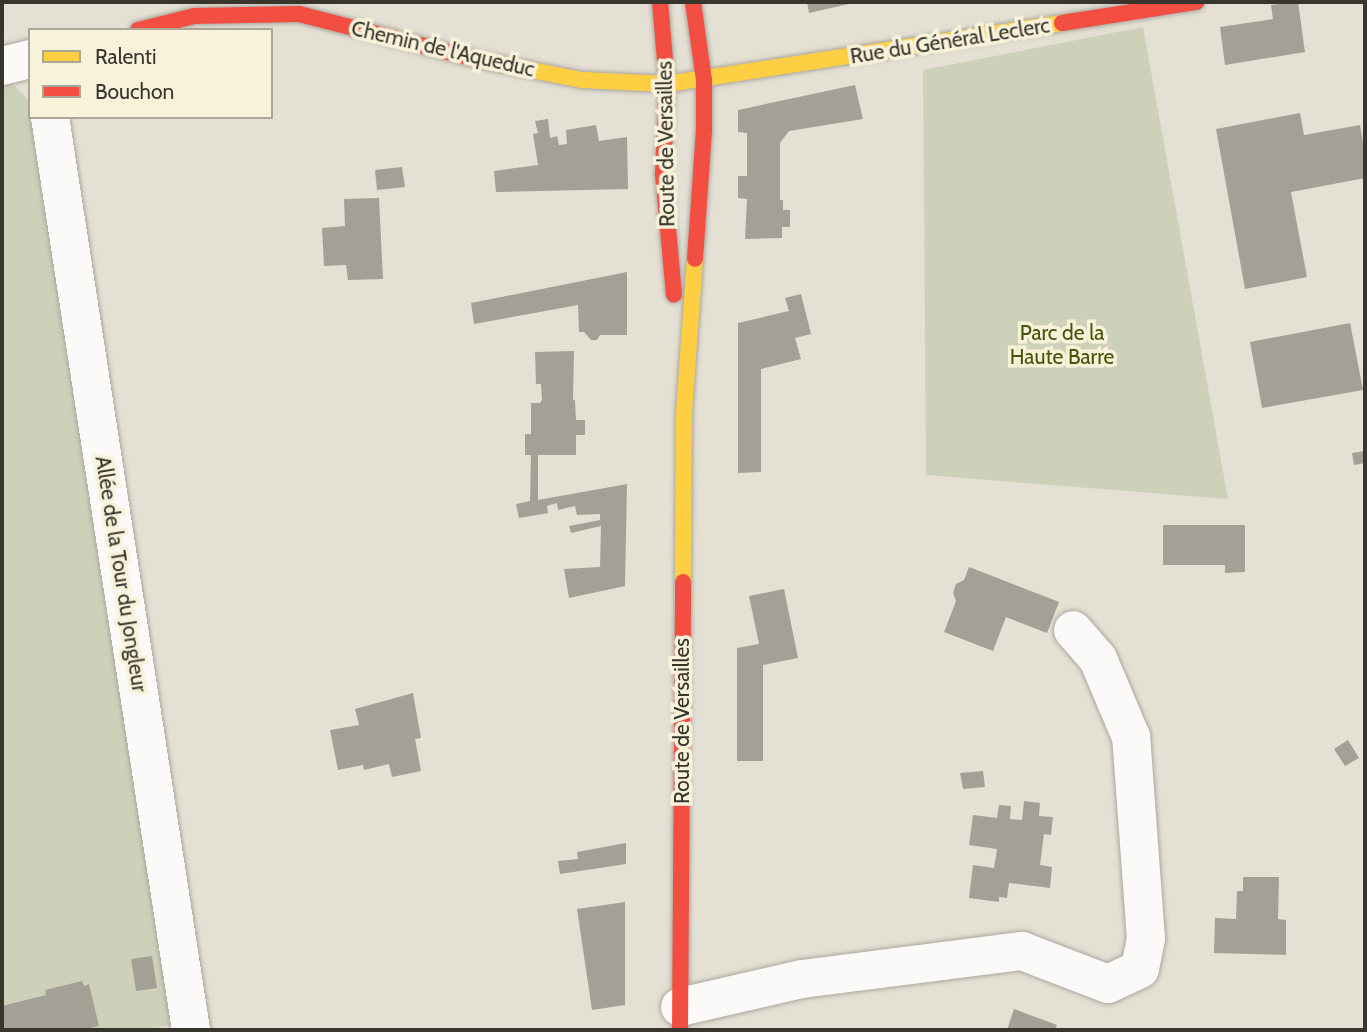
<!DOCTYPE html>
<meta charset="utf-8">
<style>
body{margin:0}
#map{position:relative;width:1367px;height:1032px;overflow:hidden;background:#e5e0d4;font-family:Cabin,sans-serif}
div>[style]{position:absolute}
.green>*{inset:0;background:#ced1ba}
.building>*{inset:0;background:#a4a096}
.roads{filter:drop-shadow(0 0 2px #aca89f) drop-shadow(0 0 2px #aca89f)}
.street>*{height:38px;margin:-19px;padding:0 19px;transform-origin:19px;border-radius:19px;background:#fbfaf9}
.slow>*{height:16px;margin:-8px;padding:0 8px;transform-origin:8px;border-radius:8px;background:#ffcf43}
.jam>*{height:16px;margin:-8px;padding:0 8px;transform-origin:8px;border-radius:8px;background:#f24e42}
span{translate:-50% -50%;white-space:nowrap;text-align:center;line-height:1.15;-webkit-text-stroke:7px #f8f2db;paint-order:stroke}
.street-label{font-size:21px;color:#38352d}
.park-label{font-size:21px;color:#475409}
.frame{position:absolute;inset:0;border:4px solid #38352d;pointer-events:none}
.legend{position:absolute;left:28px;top:28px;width:245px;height:91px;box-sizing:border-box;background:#f8f2db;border:2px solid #aba695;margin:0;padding:9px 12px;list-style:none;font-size:21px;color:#38352d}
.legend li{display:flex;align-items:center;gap:14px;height:35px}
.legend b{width:35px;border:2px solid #aba695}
</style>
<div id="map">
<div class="green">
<div style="clip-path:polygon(1143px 27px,1228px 499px,926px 475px,923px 70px)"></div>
<div style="clip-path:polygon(9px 80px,28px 100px,171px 1025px,147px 1030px,2px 1030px,2px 82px)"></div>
</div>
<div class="building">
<div style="clip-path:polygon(807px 2px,849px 2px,849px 4px,809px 13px)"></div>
<div style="clip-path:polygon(1298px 2px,1305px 52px,1225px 65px,1220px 27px,1273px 19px,1271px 5px)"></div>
<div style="clip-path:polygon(855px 85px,863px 119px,789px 131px,780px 143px,780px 200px,783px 200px,783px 210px,790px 210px,790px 227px,782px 227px,782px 238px,745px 239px,747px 199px,738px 198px,738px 176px,747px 176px,747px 133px,738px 132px,738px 110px)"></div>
<div style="clip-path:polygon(1300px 113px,1304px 135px,1360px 125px,1365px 154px,1365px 178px,1291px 192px,1307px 277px,1245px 289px,1216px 129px)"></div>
<div style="clip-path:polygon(548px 119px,550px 138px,557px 136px,559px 145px,567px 144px,566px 130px,596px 125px,599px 141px,627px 137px,628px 189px,496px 192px,494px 171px,538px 165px,533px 134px,538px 133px,535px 121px)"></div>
<div style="clip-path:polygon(402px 167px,405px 187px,377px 190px,375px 170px)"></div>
<div style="clip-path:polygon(379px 198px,383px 279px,348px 280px,346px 265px,324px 266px,322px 228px,345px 226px,344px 199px)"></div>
<div style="clip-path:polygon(627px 272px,627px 335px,600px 335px,597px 340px,591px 340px,584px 332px,579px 332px,578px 305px,474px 324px,471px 303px)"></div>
<div style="clip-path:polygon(801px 294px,811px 334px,795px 338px,801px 359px,761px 369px,761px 472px,738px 473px,738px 323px,789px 311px,785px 298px)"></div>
<div style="clip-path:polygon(1350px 323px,1363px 390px,1262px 408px,1250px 342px)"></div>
<div style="clip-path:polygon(574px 351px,573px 400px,575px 400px,576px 420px,585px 420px,585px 435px,576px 435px,576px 455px,538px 455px,538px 500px,627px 484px,625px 586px,569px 598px,564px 569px,600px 567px,601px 526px,571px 533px,569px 526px,600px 520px,600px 514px,577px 515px,575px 506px,558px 510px,557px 503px,547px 506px,548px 513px,519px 518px,516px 504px,530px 501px,531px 455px,525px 455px,525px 434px,531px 434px,531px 403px,540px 403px,542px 400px,541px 384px,536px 384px,535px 352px)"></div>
<div style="clip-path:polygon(1365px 451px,1365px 463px,1354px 465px,1352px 453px)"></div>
<div style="clip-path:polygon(1163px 525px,1245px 525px,1245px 572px,1225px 573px,1225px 565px,1163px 565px)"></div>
<div style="clip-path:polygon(969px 567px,1059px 602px,1047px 633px,1006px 617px,993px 651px,944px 632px,956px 601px,953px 593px,956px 584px,964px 580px)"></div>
<div style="clip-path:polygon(784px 589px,798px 658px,763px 665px,763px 761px,737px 761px,737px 648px,759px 644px,749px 596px)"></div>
<div style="clip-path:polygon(413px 693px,421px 738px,415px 739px,421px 771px,392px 777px,389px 764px,364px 770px,363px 765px,338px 770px,330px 730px,359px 725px,355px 709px)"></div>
<div style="clip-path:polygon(1348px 740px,1359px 758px,1345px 766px,1334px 749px)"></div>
<div style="clip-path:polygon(983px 771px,985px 787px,963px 789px,960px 773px)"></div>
<div style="clip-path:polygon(1024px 801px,1040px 803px,1039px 816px,1053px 817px,1051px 835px,1044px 834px,1040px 865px,1052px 867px,1050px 888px,1009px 883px,1007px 898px,999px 897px,999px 902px,969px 898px,973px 865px,994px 868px,997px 849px,969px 845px,973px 815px,997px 818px,999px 805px,1011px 806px,1010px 819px,1022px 820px)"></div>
<div style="clip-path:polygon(626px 843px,626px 864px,560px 874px,558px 861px,578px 859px,577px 852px)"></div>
<div style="clip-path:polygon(1243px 877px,1279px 877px,1278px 919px,1286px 920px,1286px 955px,1214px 953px,1215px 918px,1236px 919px,1237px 891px,1243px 891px)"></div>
<div style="clip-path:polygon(625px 902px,625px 1005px,592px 1010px,577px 909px)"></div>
<div style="clip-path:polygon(152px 956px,157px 988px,136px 991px,131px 959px)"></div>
<div style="clip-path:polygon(82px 981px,84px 986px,89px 984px,99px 1026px,82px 1030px,2px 1030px,2px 1006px,46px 995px,45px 990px)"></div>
<div style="clip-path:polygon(1014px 1009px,1057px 1025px,1055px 1030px,1007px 1030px)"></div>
</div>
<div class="roads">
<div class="street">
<div style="left:2px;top:66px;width:29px;rotate:-14deg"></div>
<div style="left:50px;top:117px;width:924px;rotate:81.22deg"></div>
<div style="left:680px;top:1007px;width:125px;rotate:-12.9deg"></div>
<div style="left:802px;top:979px;width:222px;rotate:-7.3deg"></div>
<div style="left:1022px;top:951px;width:92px;rotate:21deg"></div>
<div style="left:1108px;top:984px;width:35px;rotate:-25deg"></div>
<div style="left:1140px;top:969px;width:31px;rotate:-79deg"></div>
<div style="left:1146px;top:939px;width:203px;rotate:-94.2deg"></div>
<div style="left:1131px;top:737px;width:85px;rotate:-112.9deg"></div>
<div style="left:1098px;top:659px;width:38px;rotate:-131deg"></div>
</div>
<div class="slow">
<div style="left:480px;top:60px;width:104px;rotate:11.1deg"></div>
<div style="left:582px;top:80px;width:85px;rotate:2.7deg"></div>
<div style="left:667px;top:84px;width:400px;rotate:-8.8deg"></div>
<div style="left:683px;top:582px;width:170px;rotate:-89.7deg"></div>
<div style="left:684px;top:412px;width:153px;rotate:-85.9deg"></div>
</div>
<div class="jam">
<div style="left:660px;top:2px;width:82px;rotate:85.1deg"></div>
<div style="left:667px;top:84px;width:90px;rotate:92.5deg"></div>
<div style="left:663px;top:174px;width:121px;rotate:84.8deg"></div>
<div style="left:693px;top:2px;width:79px;rotate:82deg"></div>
<div style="left:704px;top:80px;width:50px;rotate:90deg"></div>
<div style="left:704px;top:130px;width:129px;rotate:94deg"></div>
<div style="left:1062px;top:23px;width:136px;rotate:-8.9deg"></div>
<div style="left:138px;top:30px;width:58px;rotate:-14deg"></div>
<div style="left:194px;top:16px;width:105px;rotate:-1.1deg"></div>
<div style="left:299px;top:14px;width:187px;rotate:14.3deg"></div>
<div style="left:680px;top:1030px;width:448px;rotate:-89.6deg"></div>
</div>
</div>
<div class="street-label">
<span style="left:950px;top:41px;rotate:-9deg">Rue du Général Leclerc</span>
<span style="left:443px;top:49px;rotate:13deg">Chemin de l'Aqueduc</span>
<span style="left:666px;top:144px;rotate:-91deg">Route de Versailles</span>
<span style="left:121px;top:574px;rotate:81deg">Allée de la Tour du Jongleur</span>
<span style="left:682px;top:721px;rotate:-90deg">Route de Versailles</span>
</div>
<div class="park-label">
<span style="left:1062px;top:345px">Parc de la<br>Haute Barre</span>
</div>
<div class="frame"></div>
<ul class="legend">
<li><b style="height:9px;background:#ffcf43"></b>Ralenti</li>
<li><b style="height:9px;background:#f24e42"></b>Bouchon</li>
</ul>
</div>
